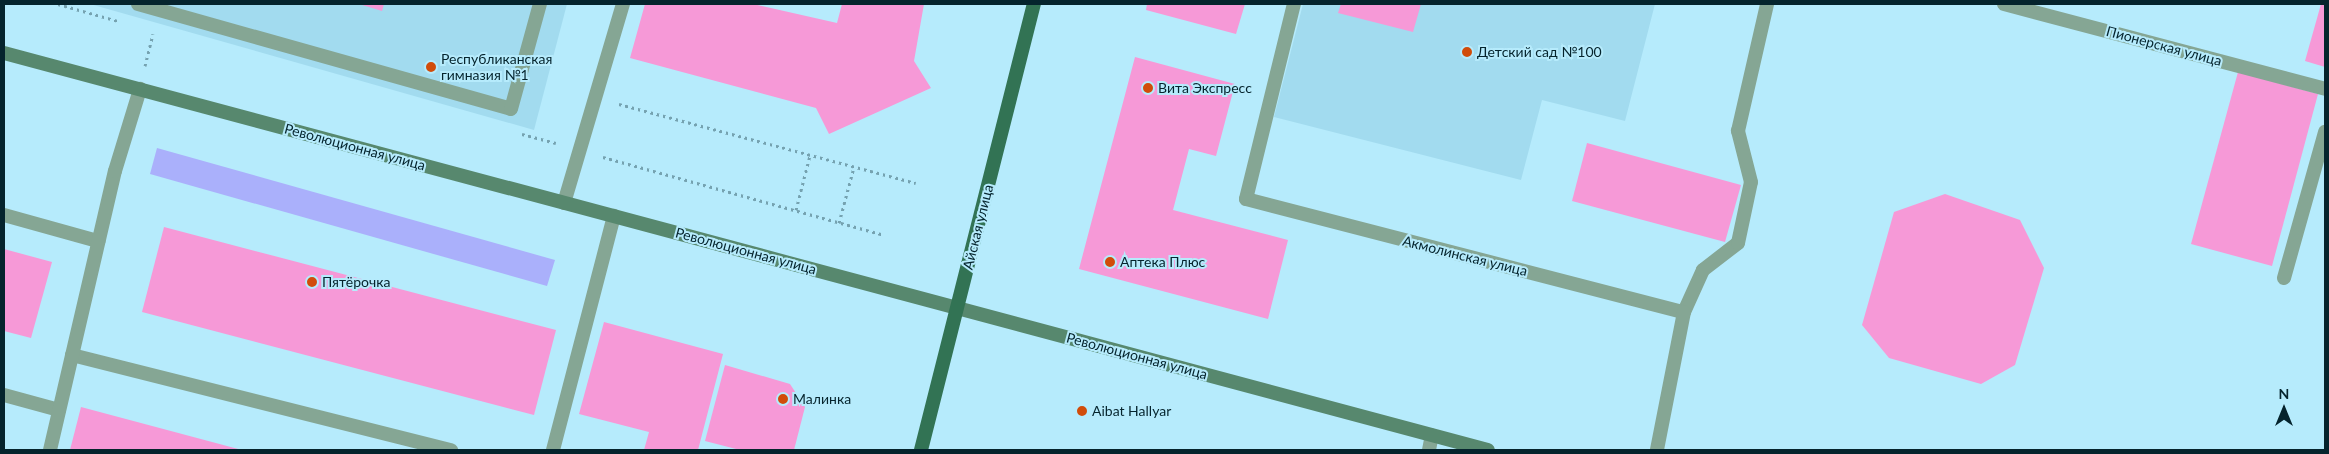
<!DOCTYPE html>
<meta charset="utf-8">
<style>
body{margin:0}
#map{position:relative;width:2329px;height:454px;overflow:hidden;background:#b6ebfc;font-family:Lato,sans-serif}
div>[style]{position:absolute}
.built>*{inset:0;background:#a2dbef}
.green>*{inset:0;background:#aab0fb}
.building>*{inset:0;background:#f699d7}
.path>*{height:3px;margin-top:-1.5px;transform-origin:0;background:repeating-linear-gradient(90deg,#75a2b0 0 2.5px,transparent 0 6.5px)}
.service>*{height:14px;margin:-7px;padding:0 7px;transform-origin:7px;border-radius:7px;background:#85a694}
.minor>*{height:14px;margin:-7px;padding:0 7px;transform-origin:7px;border-radius:7px;background:#85a694}
.secondary>*{height:14px;margin:-7px;padding:0 7px;transform-origin:7px;border-radius:7px;background:#57886e}
.primary>*{height:14px;margin:-7px;padding:0 7px;transform-origin:7px;border-radius:7px;background:#327354}
.dots>*{width:14px;height:14px;translate:-50% -50%;box-sizing:border-box;border:2px solid #b6ebfc;border-radius:50%}
span{translate:-50% -50%;white-space:nowrap;text-align:center;line-height:1.15;-webkit-text-stroke:4px #b6ebfc;paint-order:stroke}
.street-label{font-size:14px;color:#05242d}
.poi-label{font-size:14px;color:#05242d}
.left{translate:0 -50%;text-align:left}
.frame{position:absolute;inset:0;border:5px solid #05242d;pointer-events:none}
.north{position:absolute;left:2259px;top:384px;width:50px;height:50px;-webkit-text-stroke:4px #b6ebfc;paint-order:stroke;rotate:0deg;font-size:14px;font-weight:700;line-height:20px;text-align:center;color:#05242d}
.north::after{content:'';display:block;margin:auto;width:18px;height:22px;background:#05242d;clip-path:polygon(50% 0,100% 100%,50% 72%,0 100%)}
</style>
<div id="map">
<div class="built">
<div style="clip-path:polygon(90px 4px,567px 4px,534px 130px)"></div>
<div style="clip-path:polygon(1303px 4px,1655px 4px,1625px 121px,1542px 100px,1521px 180px,1274px 117px)"></div>
</div>
<div class="green">
<div style="clip-path:polygon(157px 148px,555px 260px,547px 286px,150px 174px)"></div>
</div>
<div class="building">
<div style="clip-path:polygon(359px 4px,384px 4px,382px 11px)"></div>
<div style="clip-path:polygon(645px 4px,753px 4px,837px 23px,842px 4px,924px 4px,914px 61px,931px 88px,829px 134px,816px 108px,630px 58px)"></div>
<div style="clip-path:polygon(1147px 4px,1245px 4px,1236px 34px,1146px 10px)"></div>
<div style="clip-path:polygon(1341px 4px,1421px 4px,1413px 32px,1338px 13px)"></div>
<div style="clip-path:polygon(2321px 4px,2325px 4px,2325px 67px,2305px 61px)"></div>
<div style="clip-path:polygon(1135px 57px,1235px 84px,1216px 156px,1189px 149px,1173px 210px,1288px 240px,1268px 319px,1079px 269px)"></div>
<div style="clip-path:polygon(2238px 72px,2318px 94px,2272px 266px,2191px 244px)"></div>
<div style="clip-path:polygon(1587px 143px,1741px 185px,1725px 242px,1572px 201px)"></div>
<div style="clip-path:polygon(1945px 194px,2020px 220px,2044px 268px,2015px 365px,1981px 384px,1889px 358px,1862px 325px,1894px 212px)"></div>
<div style="clip-path:polygon(164px 227px,556px 330px,534px 415px,142px 312px)"></div>
<div style="clip-path:polygon(4px 249px,52px 262px,31px 338px,4px 331px)"></div>
<div style="clip-path:polygon(604px 322px,723px 354px,698px 450px,644px 450px,649px 432px,579px 414px)"></div>
<div style="clip-path:polygon(725px 365px,790px 384px,805px 407px,794px 450px,740px 450px,705px 441px)"></div>
<div style="clip-path:polygon(81px 407px,242px 450px,70px 450px)"></div>
</div>
<div class="path">
<div style="left:58px;top:4px;width:62px;rotate:15.8deg"></div>
<div style="left:145px;top:66px;width:33px;rotate:-76deg"></div>
<div style="left:619px;top:104px;width:307px;rotate:14.9deg"></div>
<div style="left:522px;top:134px;width:35px;rotate:15deg"></div>
<div style="left:603px;top:157px;width:292px;rotate:15.5deg"></div>
<div style="left:796px;top:210px;width:57px;rotate:-75.7deg"></div>
<div style="left:839px;top:223px;width:58px;rotate:-75deg"></div>
</div>
<div class="service">
<div style="left:138px;top:4px;width:387px;rotate:15.7deg"></div>
<div style="left:511px;top:109px;width:109px;rotate:-74.6deg"></div>
<div style="left:1246px;top:199px;width:201px;rotate:-76.2deg"></div>
<div style="left:564px;top:203px;width:208px;rotate:-73.5deg"></div>
<div style="left:4px;top:215px;width:98px;rotate:15.5deg"></div>
<div style="left:2284px;top:278px;width:152px;rotate:-74.3deg"></div>
<div style="left:1684px;top:312px;width:46px;rotate:-65.7deg"></div>
<div style="left:1703px;top:270px;width:44px;rotate:-37.6deg"></div>
<div style="left:1738px;top:243px;width:62px;rotate:-78deg"></div>
<div style="left:1751px;top:182px;width:53px;rotate:-104.3deg"></div>
<div style="left:1738px;top:131px;width:130px;rotate:-77.1deg"></div>
<div style="left:72px;top:355px;width:391px;rotate:14.1deg"></div>
<div style="left:4px;top:395px;width:57px;rotate:15.3deg"></div>
<div style="left:50px;top:450px;width:286px;rotate:-76.9deg"></div>
<div style="left:115px;top:171px;width:86px;rotate:-73deg"></div>
<div style="left:553px;top:450px;width:242px;rotate:-75.4deg"></div>
<div style="left:1429px;top:450px;width:15px;rotate:-79deg"></div>
</div>
<div class="minor">
<div style="left:2004px;top:4px;width:332px;rotate:14.8deg"></div>
<div style="left:1246px;top:199px;width:452px;rotate:14.5deg"></div>
<div style="left:1684px;top:312px;width:141px;rotate:101.1deg"></div>
</div>
<div class="secondary">
<div style="left:4px;top:53px;width:1536px;rotate:14.98deg"></div>
</div>
<div class="primary">
<div style="left:921px;top:450px;width:460px;rotate:-75.8deg"></div>
</div>
<div class="dots">
<div style="left:1467px;top:52px;background:#d14c0a"></div>
<div style="left:431px;top:67px;background:#d14c0a"></div>
<div style="left:1148px;top:88px;background:#d14c0a"></div>
<div style="left:1110px;top:262px;background:#d14c0a"></div>
<div style="left:312px;top:282px;background:#d14c0a"></div>
<div style="left:783px;top:399px;background:#d14c0a"></div>
<div style="left:1082px;top:411px;background:#d14c0a"></div>
</div>
<div class="street-label">
<span style="left:2164px;top:46px;rotate:15deg">Пионерская улица</span>
<span style="left:355px;top:147px;rotate:15deg">Революционная улица</span>
<span style="left:978px;top:227px;rotate:-76deg">Айская улица</span>
<span style="left:746px;top:251px;rotate:15deg">Революционная улица</span>
<span style="left:1465px;top:256px;rotate:14deg">Акмолинская улица</span>
<span style="left:1137px;top:356px;rotate:15deg">Революционная улица</span>
</div>
<div class="poi-label">
<span class="left" style="left:1477px;top:52px">Детский сад №100</span>
<span class="left" style="left:441px;top:67px">Республиканская<br>гимназия №1</span>
<span class="left" style="left:1158px;top:88px">Вита Экспресс</span>
<span class="left" style="left:1120px;top:262px">Аптека Плюс</span>
<span class="left" style="left:322px;top:282px">Пятёрочка</span>
<span class="left" style="left:793px;top:399px">Малинка</span>
<span class="left" style="left:1092px;top:411px">Aibat Hallyar</span>
</div>
<div class="frame"></div>
<div class="north">N</div>
</div>
